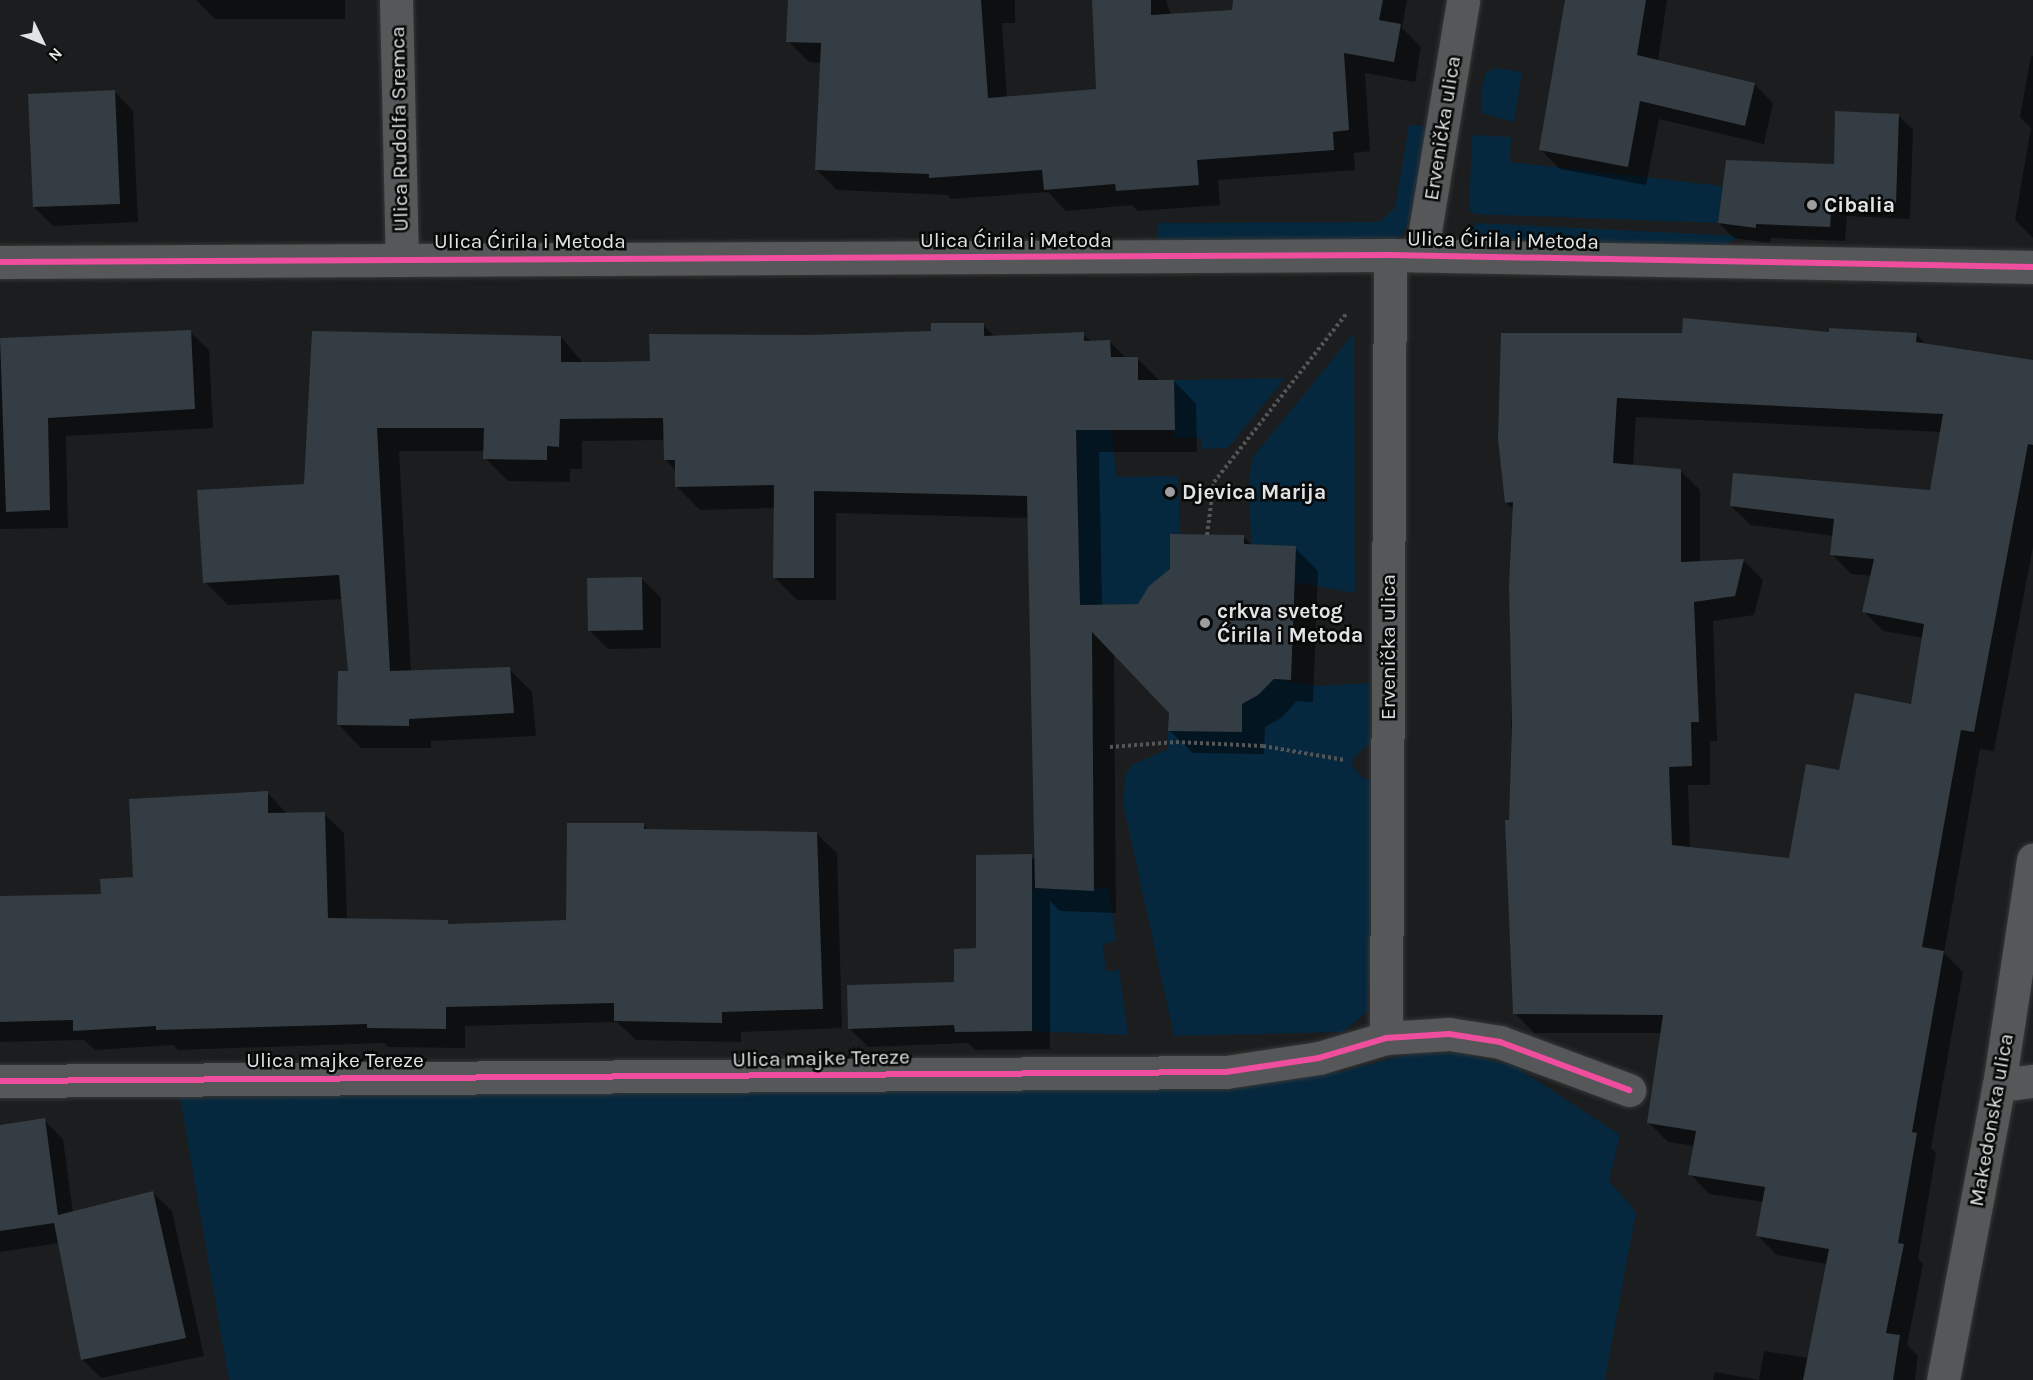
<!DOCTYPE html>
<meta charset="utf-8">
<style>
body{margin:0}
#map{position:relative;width:2033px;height:1380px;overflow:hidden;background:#1c1d1e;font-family:Karla,sans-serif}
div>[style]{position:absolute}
.green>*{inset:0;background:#05283e}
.shadow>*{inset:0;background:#0007}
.building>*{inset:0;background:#333d43}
.path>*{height:4px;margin-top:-2px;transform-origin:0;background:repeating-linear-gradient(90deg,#545556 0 3px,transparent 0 6px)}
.roads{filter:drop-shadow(0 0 2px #363738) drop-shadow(0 0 2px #363738)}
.street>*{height:33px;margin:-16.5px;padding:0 16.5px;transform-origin:16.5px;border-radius:16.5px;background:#565758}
.cycleway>*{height:6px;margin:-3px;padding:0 3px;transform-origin:3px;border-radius:3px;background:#ef4d9e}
.dots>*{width:16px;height:16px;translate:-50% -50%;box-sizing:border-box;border:3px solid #070808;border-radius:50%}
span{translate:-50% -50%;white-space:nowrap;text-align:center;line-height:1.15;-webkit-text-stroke:5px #070808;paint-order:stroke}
.street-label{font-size:21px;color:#e1e3e4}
.poi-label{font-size:21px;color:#e1e3e4;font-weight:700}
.left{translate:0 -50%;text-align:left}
.north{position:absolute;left:12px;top:12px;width:60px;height:60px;-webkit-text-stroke:4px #070808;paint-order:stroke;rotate:133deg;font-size:16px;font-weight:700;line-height:24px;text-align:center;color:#e1e3e4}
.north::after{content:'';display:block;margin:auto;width:21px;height:27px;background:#e1e3e4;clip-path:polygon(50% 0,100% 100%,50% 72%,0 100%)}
</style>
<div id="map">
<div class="green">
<div style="clip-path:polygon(1497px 68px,1522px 72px,1514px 122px,1481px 113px,1481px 90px,1486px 72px)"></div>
<div style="clip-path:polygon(1409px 125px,1426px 126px,1410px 217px,1403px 234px,1391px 241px,1157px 244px,1157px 223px,1379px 222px,1395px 208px)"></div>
<div style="clip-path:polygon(1472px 135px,1511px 137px,1510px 162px,1722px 186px,1718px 223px,1475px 214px,1469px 210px)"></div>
<div style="clip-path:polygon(1476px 223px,1739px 236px,1723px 247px,1490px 241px,1472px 231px)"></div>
<div style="clip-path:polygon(1354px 333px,1355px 593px,1294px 582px,1259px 545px,1251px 543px,1249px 480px,1252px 458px)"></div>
<div style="clip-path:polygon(1285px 378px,1228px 448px,1202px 449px,1201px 438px,1174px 438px,1174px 380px)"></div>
<div style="clip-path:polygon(1076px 399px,1112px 430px,1116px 477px,1178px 476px,1180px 534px,1170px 535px,1170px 576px,1149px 586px,1143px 604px,1080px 605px)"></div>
<div style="clip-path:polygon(1267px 678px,1319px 686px,1370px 683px,1370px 743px,1353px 758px,1352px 765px,1360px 776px,1372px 781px,1372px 792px,1368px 1011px,1343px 1032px,1174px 1036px,1123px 804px,1125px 775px,1132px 765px,1168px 749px,1168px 731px,1242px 732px,1242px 700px,1258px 695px)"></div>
<div style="clip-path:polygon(1109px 888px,1116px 941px,1103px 944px,1106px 971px,1119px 970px,1128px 1035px,1032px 1031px,1031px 889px)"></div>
<div style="clip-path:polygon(1412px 1053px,1458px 1053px,1515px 1066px,1620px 1135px,1609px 1181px,1636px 1212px,1605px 1380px,229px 1380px,180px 1098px,1260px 1084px,1347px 1070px)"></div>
</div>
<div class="shadow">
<div style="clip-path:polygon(196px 0,345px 0,345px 19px,215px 19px)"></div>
<div style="clip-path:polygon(789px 0,1015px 0,1015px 23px,1002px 23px,1007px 98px,1097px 90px,1093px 0,1166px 0,1171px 15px,1252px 10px,1254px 0,1407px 0,1402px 28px,1421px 47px,1415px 82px,1365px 73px,1370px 151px,1354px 153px,1355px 170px,1218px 180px,1220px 205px,1138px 211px,1132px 205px,1066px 211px,1048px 192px,951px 199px,948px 195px,837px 190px,816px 169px,821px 63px,809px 62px,788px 41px)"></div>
<div style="clip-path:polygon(1567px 0,1667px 0,1658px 61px,1755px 85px,1773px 103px,1764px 144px,1659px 119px,1646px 185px,1560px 169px,1541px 150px)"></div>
<div style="clip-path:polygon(2031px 56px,2033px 56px,2033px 238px,2015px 220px,2031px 128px,2020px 117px)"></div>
<div style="clip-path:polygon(115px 92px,133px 111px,138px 222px,53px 226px,34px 207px)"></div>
<div style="clip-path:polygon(1898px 115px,1913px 130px,1910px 219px,1847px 216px,1845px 241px,1771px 238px,1770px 243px,1734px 238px,1719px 223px,1835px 165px)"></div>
<div style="clip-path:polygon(983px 325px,995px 337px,1083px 334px,1092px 342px,1110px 342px,1126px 358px,1137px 358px,1160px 381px,1174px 381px,1196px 404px,1197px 452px,1099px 452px,1102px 606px,1139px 605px,1243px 536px,1253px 546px,1295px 548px,1318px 571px,1313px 702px,1297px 701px,1281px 718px,1265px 727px,1264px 754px,1193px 753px,1170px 731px,1170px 712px,1114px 653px,1116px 913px,1060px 911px,1050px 901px,1050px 1049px,975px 1050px,968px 1043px,868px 1047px,849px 1028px,956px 983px,1031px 856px,1036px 861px,1029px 518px,836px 513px,836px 600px,797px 600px,774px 577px,775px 508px,700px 510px,677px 487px,676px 471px,665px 459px,665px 440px,582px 441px,582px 469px,570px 469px,570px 482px,508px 481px,485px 458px,485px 451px,399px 451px,411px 672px,509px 669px,532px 692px,536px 736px,431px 741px,431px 748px,361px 748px,339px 725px,350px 673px,343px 599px,228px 605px,205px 582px,306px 485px,313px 333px,561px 337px,583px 363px,651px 362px,809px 337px,933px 332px)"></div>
<div style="clip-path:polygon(190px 332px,209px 350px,213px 428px,66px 436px,68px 528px,0 529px,0 339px)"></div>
<div style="clip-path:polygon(evenodd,1916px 334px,1927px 345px,2033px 362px,2033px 547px,1994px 751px,1980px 749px,1944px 953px,1963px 972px,1931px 1148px,1936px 1153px,1918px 1259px,1923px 1264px,1907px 1345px,1918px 1356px,1915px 1380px,1713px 1380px,1715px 1372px,1759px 1380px,1764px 1351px,1809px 1358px,1827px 1264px,1777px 1255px,1758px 1236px,1764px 1202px,1709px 1194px,1690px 1174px,1695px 1146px,1668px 1142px,1649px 1123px,1661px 1033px,1534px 1033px,1515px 1013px,1510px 822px,1514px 510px,1506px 503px,1502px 335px,1916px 334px,1636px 417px,1941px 432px,1932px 491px,1731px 506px,1751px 525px,1834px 536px,1832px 554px,1851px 574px,1872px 576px,1864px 611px,1883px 631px,1923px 638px,1912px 706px,1840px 772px,1790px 860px,1690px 849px,1688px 785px,1710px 785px,1710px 741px,1717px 741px,1713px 621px,1754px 615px,1763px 580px,1744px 561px,1700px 563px,1700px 490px,1680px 470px,1633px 466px,1636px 417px)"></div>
<div style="clip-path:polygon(642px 579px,661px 598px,661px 648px,608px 649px,589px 630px)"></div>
<div style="clip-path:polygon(268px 793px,287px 814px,324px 814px,344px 833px,347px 920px,447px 922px,451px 926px,568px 922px,644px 825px,650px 831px,817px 834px,837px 853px,842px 1028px,741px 1032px,741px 1042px,636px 1040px,617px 1022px,465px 1026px,465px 1048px,388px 1047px,384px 1043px,178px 1050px,173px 1045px,95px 1050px,84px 1040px,0 1042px,0 898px,103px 895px)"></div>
<div style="clip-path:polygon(44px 1120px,63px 1139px,73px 1213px,153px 1193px,172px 1211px,204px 1356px,101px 1378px,83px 1360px,59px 1243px,0 1252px,0 1127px)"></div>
</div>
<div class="building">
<div style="clip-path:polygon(788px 0,981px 0,988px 98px,1096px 89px,1092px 0,1151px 0,1151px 15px,1232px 10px,1233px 0,1383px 0,1379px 20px,1401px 24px,1394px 62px,1344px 53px,1349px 130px,1333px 132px,1334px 150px,1197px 160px,1199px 185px,1116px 191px,1115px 184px,1044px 190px,1042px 170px,929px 178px,929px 174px,815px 170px,821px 43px,786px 42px)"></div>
<div style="clip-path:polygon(1565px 0,1646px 0,1637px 55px,1755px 83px,1745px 126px,1640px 101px,1628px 167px,1539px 150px)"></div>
<div style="clip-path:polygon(115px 90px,120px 204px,33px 207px,28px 94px)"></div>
<div style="clip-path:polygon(1835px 111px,1899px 114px,1896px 204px,1832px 202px,1830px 227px,1756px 224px,1756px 228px,1718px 223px,1726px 160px,1834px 164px)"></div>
<div style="clip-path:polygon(evenodd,1683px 318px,1829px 332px,1829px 328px,1917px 333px,1916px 342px,2033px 360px,2033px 445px,2028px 444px,1974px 732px,1961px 730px,1922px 947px,1944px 951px,1912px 1132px,1917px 1133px,1898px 1243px,1904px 1244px,1886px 1333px,1900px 1335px,1893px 1380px,1803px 1380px,1829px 1249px,1756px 1236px,1765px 1187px,1688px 1175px,1696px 1131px,1647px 1123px,1663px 1015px,1513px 1014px,1505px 820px,1509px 820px,1512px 723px,1509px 585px,1513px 502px,1505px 503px,1498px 439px,1501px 333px,1682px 333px,1683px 318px,1617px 398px,1943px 414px,1930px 490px,1733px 473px,1730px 506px,1834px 519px,1830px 555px,1874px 559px,1862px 612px,1924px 624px,1911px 704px,1855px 693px,1839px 770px,1806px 764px,1789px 858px,1672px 845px,1669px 767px,1692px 766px,1691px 722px,1699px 722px,1694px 602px,1735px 596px,1744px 559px,1681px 562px,1681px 469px,1613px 463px,1617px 398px)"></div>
<div style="clip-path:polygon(931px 323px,984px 323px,984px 336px,1084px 332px,1084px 341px,1110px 340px,1111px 357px,1138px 357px,1138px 380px,1174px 380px,1175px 430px,1076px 430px,1080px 605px,1138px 604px,1149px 586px,1170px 569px,1170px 534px,1244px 535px,1244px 544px,1296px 546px,1291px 680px,1274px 679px,1258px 695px,1242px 704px,1242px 732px,1168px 731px,1169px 713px,1092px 632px,1094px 891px,1035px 888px,1027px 496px,814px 491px,814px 578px,773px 578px,774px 485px,675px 487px,675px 460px,664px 460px,663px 418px,560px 419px,559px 447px,547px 446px,547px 460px,483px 459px,484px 428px,377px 428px,390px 671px,510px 667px,514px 713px,409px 719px,409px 726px,337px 725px,338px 671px,348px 671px,339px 575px,203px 583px,197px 490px,304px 484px,312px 331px,561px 336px,561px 362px,603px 362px,650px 361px,649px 334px,809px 335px,931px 331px)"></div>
<div style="clip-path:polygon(191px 330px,195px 409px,48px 418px,50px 510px,6px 512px,0 338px)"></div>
<div style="clip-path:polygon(642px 577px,643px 630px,588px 631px,587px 578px)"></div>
<div style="clip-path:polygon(268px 791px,268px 813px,325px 812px,328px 918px,448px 920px,448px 924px,566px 920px,567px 823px,644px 823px,644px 829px,817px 832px,823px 1009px,722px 1012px,722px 1023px,614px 1021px,614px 1003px,446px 1007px,446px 1029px,367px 1028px,367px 1024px,156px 1030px,156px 1026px,73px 1031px,73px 1020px,0 1022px,0 896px,101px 894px,100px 879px,133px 877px,129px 799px)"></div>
<div style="clip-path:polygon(1032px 854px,1032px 1031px,955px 1032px,954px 1025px,848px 1029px,847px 985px,954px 982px,954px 949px,976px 948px,976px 855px)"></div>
<div style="clip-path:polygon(45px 1118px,58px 1215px,153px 1191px,186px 1338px,81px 1360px,54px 1223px,0 1231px,0 1125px)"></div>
</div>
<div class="path">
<div style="left:1207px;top:535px;width:53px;rotate:-82.5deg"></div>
<div style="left:1214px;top:482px;width:214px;rotate:-51.8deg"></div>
<div style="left:1293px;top:638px;width:52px"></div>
<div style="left:1110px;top:747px;width:66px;rotate:-4.3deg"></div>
<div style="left:1176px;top:742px;width:87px;rotate:2.6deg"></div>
<div style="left:1263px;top:746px;width:83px;rotate:9.7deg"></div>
</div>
<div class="roads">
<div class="street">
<div style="left:396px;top:0;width:258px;rotate:88.7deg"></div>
<div style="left:1421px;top:255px;width:258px;rotate:-80.6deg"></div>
<div style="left:0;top:262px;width:1390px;rotate:-0.29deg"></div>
<div style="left:1390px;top:255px;width:643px;rotate:1.07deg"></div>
<div style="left:1386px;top:1038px;width:783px;rotate:-89.71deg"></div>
<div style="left:0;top:1081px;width:1226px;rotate:-0.42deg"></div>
<div style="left:1226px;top:1072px;width:94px;rotate:-8.6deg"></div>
<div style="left:1319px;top:1058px;width:70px;rotate:-16.6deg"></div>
<div style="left:1386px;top:1038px;width:63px;rotate:-3.6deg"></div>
<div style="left:1449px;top:1034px;width:52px;rotate:8.9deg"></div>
<div style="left:1500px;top:1042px;width:138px;rotate:20.4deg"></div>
<div style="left:1999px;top:1085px;width:34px;rotate:-7deg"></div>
<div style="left:1943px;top:1380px;width:300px;rotate:-79.3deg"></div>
<div style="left:1999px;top:1085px;width:228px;rotate:-81.4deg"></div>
</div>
</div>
<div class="cycleway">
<div style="left:0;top:262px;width:1390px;rotate:-0.29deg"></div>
<div style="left:1390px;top:255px;width:643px;rotate:1.07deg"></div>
<div style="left:0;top:1081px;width:1226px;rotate:-0.42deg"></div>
<div style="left:1226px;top:1072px;width:94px;rotate:-8.6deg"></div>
<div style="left:1319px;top:1058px;width:70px;rotate:-16.6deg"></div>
<div style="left:1386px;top:1038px;width:63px;rotate:-3.6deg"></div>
<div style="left:1449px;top:1034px;width:52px;rotate:8.9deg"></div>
<div style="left:1500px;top:1042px;width:138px;rotate:20.4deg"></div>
</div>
<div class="dots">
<div style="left:1812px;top:205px;background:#9c9e9f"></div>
<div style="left:1170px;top:492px;background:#9c9e9f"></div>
<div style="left:1205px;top:623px;background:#9c9e9f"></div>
</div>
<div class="street-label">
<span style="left:1442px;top:128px;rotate:-81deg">Ervenička ulica</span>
<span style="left:399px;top:129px;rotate:-91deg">Ulica Rudolfa Sremca</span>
<span style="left:1016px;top:240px">Ulica Ćirila i Metoda</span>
<span style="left:1503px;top:240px;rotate:1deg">Ulica Ćirila i Metoda</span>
<span style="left:530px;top:241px">Ulica Ćirila i Metoda</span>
<span style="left:1388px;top:647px;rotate:-90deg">Ervenička ulica</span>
<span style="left:821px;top:1058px;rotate:-1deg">Ulica majke Tereze</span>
<span style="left:335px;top:1060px">Ulica majke Tereze</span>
<span style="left:1991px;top:1120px;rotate:-80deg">Makedonska ulica</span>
</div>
<div class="poi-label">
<span class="left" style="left:1824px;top:205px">Cibalia</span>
<span class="left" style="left:1182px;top:492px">Djevica Marija</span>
<span class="left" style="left:1217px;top:623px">crkva svetog<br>Ćirila i Metoda</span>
</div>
<div class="north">N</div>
</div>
